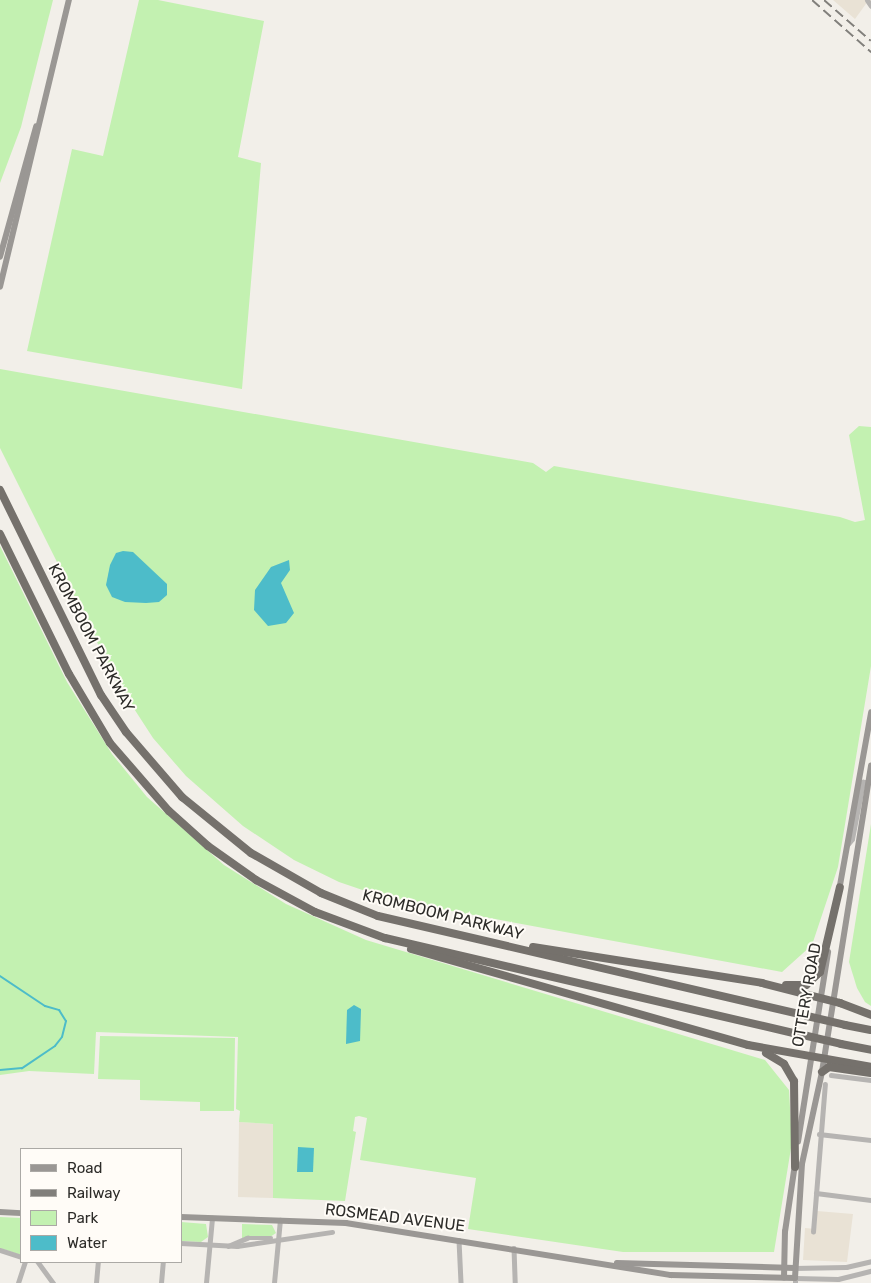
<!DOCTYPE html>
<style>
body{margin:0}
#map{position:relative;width:871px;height:1283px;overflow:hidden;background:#f2efe9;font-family:Rubik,sans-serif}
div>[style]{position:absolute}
.built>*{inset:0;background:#e9e2d5}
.green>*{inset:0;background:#c3f1b1}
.water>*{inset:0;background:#4dbcc9}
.stream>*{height:2px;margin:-1px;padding:0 1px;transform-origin:1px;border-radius:1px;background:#4dbcc9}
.minor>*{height:4.5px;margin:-2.25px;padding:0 2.25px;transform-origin:2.25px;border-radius:2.25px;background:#b6b4b2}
.tertiary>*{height:5px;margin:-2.5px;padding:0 2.5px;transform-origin:2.5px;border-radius:2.5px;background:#b6b4b2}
.secondary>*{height:5.5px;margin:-2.75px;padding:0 2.75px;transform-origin:2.75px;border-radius:2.75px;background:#9a9794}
.motorway>*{height:8px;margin:-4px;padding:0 4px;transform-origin:4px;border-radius:4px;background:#75716c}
.rail>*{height:2px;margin-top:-1px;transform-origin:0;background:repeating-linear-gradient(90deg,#817f7b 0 10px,transparent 0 15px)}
.motorway-bridge>*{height:8px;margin:-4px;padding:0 4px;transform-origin:4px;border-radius:4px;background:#75716c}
span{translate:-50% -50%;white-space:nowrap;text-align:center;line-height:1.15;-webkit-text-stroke:4px #fffcf7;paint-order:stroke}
.street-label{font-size:16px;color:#2d2c29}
.legend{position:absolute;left:20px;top:1148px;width:162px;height:115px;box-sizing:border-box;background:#fffcf7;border:1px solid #aba9a5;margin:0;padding:6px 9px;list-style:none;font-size:15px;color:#2d2c29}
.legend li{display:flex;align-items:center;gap:10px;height:25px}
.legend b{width:25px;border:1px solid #aba9a5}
</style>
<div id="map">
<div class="built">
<div style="clip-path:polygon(833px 0,871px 0,871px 5px,868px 1px,855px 19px)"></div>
<div style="clip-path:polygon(239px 1122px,273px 1124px,273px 1198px,238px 1197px)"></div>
<div style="clip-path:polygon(817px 1211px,853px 1214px,847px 1262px,803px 1260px,805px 1228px,816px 1229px)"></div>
</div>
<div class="green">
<div style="clip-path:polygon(0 0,53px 0,21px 127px,0 183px)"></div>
<div style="clip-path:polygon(139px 0,158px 0,264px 21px,238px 157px,261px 163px,242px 389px,27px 351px,72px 149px,103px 156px)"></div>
<div style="clip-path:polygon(0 369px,533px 463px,546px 472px,554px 466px,840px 517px,855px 522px,865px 520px,849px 435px,859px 426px,871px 427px,871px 666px,838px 867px,812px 945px,782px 972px,392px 900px,339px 882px,294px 860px,243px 826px,186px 776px,153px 738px,118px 684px,0 448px)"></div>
<div style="clip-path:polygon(0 546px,67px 682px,112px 754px,147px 797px,224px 865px,286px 904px,366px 940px,765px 1060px,789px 1090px,792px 1142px,774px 1252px,623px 1252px,468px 1229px,476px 1178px,360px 1160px,367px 1118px,359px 1116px,355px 1117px,353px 1131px,356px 1132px,345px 1201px,273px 1198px,273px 1124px,239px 1122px,240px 1111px,236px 1109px,238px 1037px,96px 1032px,94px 1074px,29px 1071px,0 1075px)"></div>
<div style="clip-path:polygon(871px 824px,871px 1006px,865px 1002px,857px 988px,849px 962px)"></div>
<div style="clip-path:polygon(100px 1036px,235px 1038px,234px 1111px,200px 1111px,200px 1102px,140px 1100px,140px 1080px,98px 1079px)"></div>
<div style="clip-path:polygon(0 1217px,21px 1218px,21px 1255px,0 1248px)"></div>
<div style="clip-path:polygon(181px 1222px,206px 1224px,208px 1237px,201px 1242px,181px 1241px)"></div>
<div style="clip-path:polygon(242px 1224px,272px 1225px,276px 1233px,270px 1237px,242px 1238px)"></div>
</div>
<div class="water">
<div style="clip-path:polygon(123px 551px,133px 552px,167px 584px,167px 595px,159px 602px,146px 603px,125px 602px,112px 597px,106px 585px,110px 565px,116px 553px)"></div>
<div style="clip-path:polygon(289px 560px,290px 570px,281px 583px,294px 613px,286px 623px,268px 626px,254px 610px,255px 590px,271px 567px)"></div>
<div style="clip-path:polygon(354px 1005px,361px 1009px,360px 1041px,346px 1044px,347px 1010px)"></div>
<div style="clip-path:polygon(298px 1147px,314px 1148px,313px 1172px,297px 1172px)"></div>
</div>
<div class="stream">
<div style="left:0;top:976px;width:54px;rotate:33.7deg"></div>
<div style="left:45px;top:1006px;width:15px;rotate:16deg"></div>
<div style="left:59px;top:1010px;width:13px;rotate:58deg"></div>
<div style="left:66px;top:1021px;width:16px;rotate:104deg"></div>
<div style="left:62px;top:1037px;width:11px;rotate:128deg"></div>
<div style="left:55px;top:1046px;width:40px;rotate:146deg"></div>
<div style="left:22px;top:1068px;width:22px;rotate:175deg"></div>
</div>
<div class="minor">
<div style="left:848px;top:844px;width:6px;rotate:-51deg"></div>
<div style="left:852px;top:839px;width:58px;rotate:-79.1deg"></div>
<div style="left:863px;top:782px;width:8px"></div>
<div style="left:831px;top:1075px;width:40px;rotate:7.1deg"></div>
<div style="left:819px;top:1134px;width:52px;rotate:6.6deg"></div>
<div style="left:816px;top:1193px;width:55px;rotate:7.3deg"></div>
<div style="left:813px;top:1232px;width:148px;rotate:-85.4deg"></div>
<div style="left:459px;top:1240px;width:43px;rotate:87.3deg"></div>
<div style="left:181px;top:1243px;width:56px;rotate:3.1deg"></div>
<div style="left:237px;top:1246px;width:96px;rotate:-8.4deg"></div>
<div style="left:228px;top:1246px;width:21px;rotate:-23deg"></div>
<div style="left:247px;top:1238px;width:24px"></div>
<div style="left:514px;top:1248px;width:35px;rotate:88deg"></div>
<div style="left:0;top:1250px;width:22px;rotate:18deg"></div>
<div style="left:38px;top:1262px;width:26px;rotate:54deg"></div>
<div style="left:18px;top:1283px;width:22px;rotate:-72deg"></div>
<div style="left:96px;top:1283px;width:21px;rotate:-85deg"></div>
<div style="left:161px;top:1283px;width:21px;rotate:-85deg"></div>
<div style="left:206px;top:1283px;width:65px;rotate:-84.7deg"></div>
<div style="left:274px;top:1283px;width:63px;rotate:-84.6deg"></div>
</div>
<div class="tertiary">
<div style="left:867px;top:0;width:7px;rotate:56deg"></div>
<div style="left:794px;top:1268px;width:52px;rotate:-1.1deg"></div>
<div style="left:846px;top:1267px;width:26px;rotate:-13deg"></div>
<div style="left:795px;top:1283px;width:5px;rotate:-90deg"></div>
<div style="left:795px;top:1278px;width:43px;rotate:1.3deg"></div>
<div style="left:838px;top:1279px;width:34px;rotate:-14deg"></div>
</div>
<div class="secondary">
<div style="left:0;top:257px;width:135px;rotate:-74.5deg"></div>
<div style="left:0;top:287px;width:295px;rotate:-76.5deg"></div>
<div style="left:839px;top:891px;width:181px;rotate:-79.8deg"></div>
<div style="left:798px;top:1142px;width:192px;rotate:-81deg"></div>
<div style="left:0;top:1212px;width:21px;rotate:3deg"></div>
<div style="left:181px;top:1217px;width:165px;rotate:2.1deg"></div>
<div style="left:346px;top:1223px;width:329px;rotate:9.1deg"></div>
<div style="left:671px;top:1275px;width:124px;rotate:1.4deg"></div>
<div style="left:795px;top:1278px;width:114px;rotate:-86.5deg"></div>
<div style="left:802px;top:1164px;width:94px;rotate:-77.7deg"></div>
<div style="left:822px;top:1072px;width:310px;rotate:-80.9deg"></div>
<div style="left:617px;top:1263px;width:177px;rotate:1.6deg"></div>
<div style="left:784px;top:1278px;width:46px;rotate:-88.8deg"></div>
<div style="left:785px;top:1232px;width:69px;rotate:-81.6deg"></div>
</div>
<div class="motorway">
<div style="left:0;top:490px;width:229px;rotate:63.8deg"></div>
<div style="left:101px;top:695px;width:45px;rotate:56deg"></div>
<div style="left:126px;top:732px;width:86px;rotate:49.3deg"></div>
<div style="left:182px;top:797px;width:89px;rotate:39.1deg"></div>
<div style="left:251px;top:853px;width:81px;rotate:29.7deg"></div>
<div style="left:321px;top:893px;width:61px;rotate:22deg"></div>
<div style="left:378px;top:916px;width:441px;rotate:13.1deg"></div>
<div style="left:0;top:534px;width:156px;rotate:63.8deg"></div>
<div style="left:69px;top:674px;width:80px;rotate:59.3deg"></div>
<div style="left:110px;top:743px;width:90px;rotate:49.1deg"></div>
<div style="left:169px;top:811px;width:52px;rotate:41.9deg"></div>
<div style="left:208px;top:846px;width:59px;rotate:35.3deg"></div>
<div style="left:256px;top:880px;width:67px;rotate:28.5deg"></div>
<div style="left:315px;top:912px;width:75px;rotate:20.4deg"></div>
<div style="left:385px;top:938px;width:429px;rotate:13.1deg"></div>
<div style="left:533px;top:947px;width:232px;rotate:8.9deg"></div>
<div style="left:762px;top:983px;width:81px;rotate:14.4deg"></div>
<div style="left:840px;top:1003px;width:33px;rotate:21deg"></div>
<div style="left:411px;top:949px;width:350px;rotate:15.9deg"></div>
<div style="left:748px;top:1045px;width:125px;rotate:10.1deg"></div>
<div style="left:786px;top:985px;width:20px"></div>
<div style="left:806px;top:985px;width:19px;rotate:-43deg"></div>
<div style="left:820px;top:972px;width:87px;rotate:-76.8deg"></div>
<div style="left:845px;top:1025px;width:26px;rotate:11deg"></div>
<div style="left:841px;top:1044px;width:31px;rotate:11deg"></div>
<div style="left:766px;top:1053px;width:21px;rotate:31deg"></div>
<div style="left:784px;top:1064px;width:20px;rotate:60deg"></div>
<div style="left:794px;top:1081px;width:86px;rotate:89.3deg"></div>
<div style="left:822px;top:1072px;width:9px;rotate:-36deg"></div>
<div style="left:829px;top:1067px;width:42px;rotate:8.1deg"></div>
</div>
<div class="rail">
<div style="left:812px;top:0;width:79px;rotate:41.4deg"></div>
<div style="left:824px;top:0;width:62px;rotate:41.1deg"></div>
</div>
<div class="motorway-bridge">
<div style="left:807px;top:1016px;width:39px;rotate:13deg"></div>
<div style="left:803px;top:1035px;width:39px;rotate:13deg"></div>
</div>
<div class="street-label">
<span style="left:91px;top:638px;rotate:62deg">KROMBOOM PARKWAY</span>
<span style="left:443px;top:915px;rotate:14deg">KROMBOOM PARKWAY</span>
<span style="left:807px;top:995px;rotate:-80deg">OTTERY ROAD</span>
<span style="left:395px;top:1218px;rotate:7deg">ROSMEAD AVENUE</span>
</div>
<ul class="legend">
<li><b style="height:6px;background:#9a9794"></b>Road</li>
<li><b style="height:6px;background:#817f7b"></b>Railway</li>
<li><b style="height:14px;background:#c3f1b1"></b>Park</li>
<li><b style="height:14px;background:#4dbcc9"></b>Water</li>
</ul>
</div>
